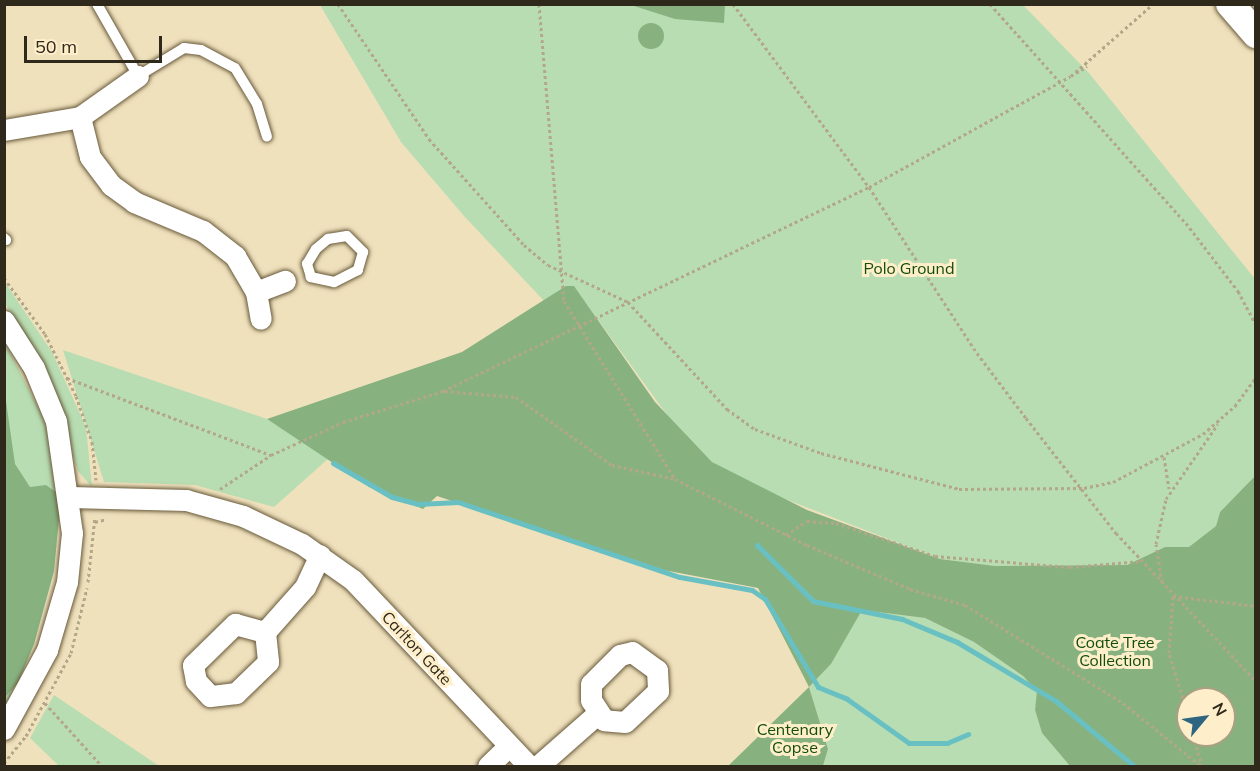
<!DOCTYPE html>
<style>
body{margin:0}
#map{position:relative;width:1260px;height:771px;overflow:hidden;background:#f0e1bd;font-family:Mulish,sans-serif}
div>[style]{position:absolute}
.green>*{inset:0;background:#b8ddb2}
.forest>*{inset:0;background:#87b280}
.round{border-radius:50%}
.stream>*{height:5px;margin:-2.5px;padding:0 2.5px;transform-origin:2.5px;border-radius:2.5px;background:#69c0c2}
.path>*{height:3px;margin-top:-1.5px;transform-origin:0;background:repeating-linear-gradient(90deg,#b3a78a 0 3px,transparent 0 6px)}
.roads{filter:drop-shadow(0 0 2px #67593a) drop-shadow(0 0 2px #67593a)}
.service>*{height:10px;margin:-5px;padding:0 5px;transform-origin:5px;border-radius:5px;background:#fff}
.minor>*{height:21px;margin:-10.5px;padding:0 10.5px;transform-origin:10.5px;border-radius:10.5px;background:#fff}
.secondary>*{height:28px;margin:-14px;padding:0 14px;transform-origin:14px;border-radius:14px;background:#fff}
span{translate:-50% -50%;white-space:nowrap;text-align:center;line-height:1.15;-webkit-text-stroke:6px #feeeca;paint-order:stroke}
.park-label{font-size:16px;color:#134e09}
.street-label{font-size:16px;color:#2f291b}
.frame{position:absolute;inset:0;border:6px solid #2f291b;pointer-events:none}
.north{position:absolute;left:1176px;top:687px;width:60px;height:60px;box-sizing:border-box;background:#feeeca;border:2px solid #ab9f84;border-radius:50%;rotate:61deg;font-size:16px;font-weight:700;line-height:24px;text-align:center;color:#2f291b}
.north::after{content:'';display:block;margin:auto;width:21px;height:27px;background:#2e6580;clip-path:polygon(50% 0,100% 100%,50% 72%,0 100%)}
.scale{position:absolute;left:24px;top:36px;width:138px;height:27px;box-sizing:border-box;border:3px solid #2f291b;border-top:0;padding-left:8px;font-size:18px;line-height:21px;white-space:nowrap;color:#2f291b;-webkit-text-stroke:4px #feeeca;paint-order:stroke}
</style>
<div id="map">
<div class="green">
<div style="clip-path:polygon(320px 5px,1023px 5px,1089px 73px,1255px 279px,1255px 476px,1220px 512px,1216px 526px,1189px 548px,1165px 547px,1127px 565px,995px 566px,940px 559px,749px 485px,712px 462px,673px 423px,585px 302px,566px 286px,546px 303px,464px 216px,401px 142px)"></div>
<div style="clip-path:polygon(4px 281px,52px 352px,86px 427px,92px 487px,78px 471px,43px 364px,5px 303px)"></div>
<div style="clip-path:polygon(4px 341px,47px 425px,61px 496px,54px 571px,34px 644px,5px 708px)"></div>
<div style="clip-path:polygon(63px 350px,267px 419px,329px 458px,274px 507px,195px 485px,104px 482px)"></div>
<div style="clip-path:polygon(861px 610px,925px 618px,974px 642px,1023px 676px,1038px 691px,1035px 710px,1042px 733px,1070px 766px,823px 766px,828px 749px,809px 687px,831px 664px)"></div>
<div style="clip-path:polygon(54px 695px,159px 766px,59px 766px,30px 738px)"></div>
</div>
<div class="forest">
<div style="clip-path:polygon(631px 5px,725px 5px,724px 23px,675px 19px)"></div>
<div class="round" style="left:638px;top:23px;width:26px;height:26px"></div>
<div style="clip-path:polygon(evenodd,566px 286px,574px 286px,655px 402px,712px 462px,807px 510px,940px 559px,995px 566px,1127px 565px,1165px 547px,1189px 547px,1216px 526px,1220px 512px,1255px 476px,1255px 766px,1070px 766px,1042px 733px,1035px 710px,1037px 691px,1023px 676px,974px 642px,925px 618px,862px 610px,831px 664px,809px 687px,828px 749px,823px 766px,728px 766px,809px 687px,758px 588px,653px 568px,437px 496px,423px 509px,369px 487px,267px 419px,462px 352px,566px 286px,1188px 699px,1224px 699px,1224px 735px,1188px 735px,1188px 699px)"></div>
<div style="clip-path:polygon(4px 387px,15px 464px,30px 487px,46px 485px,61px 496px,54px 571px,34px 644px,18px 683px,5px 697px)"></div>
</div>
<div class="stream">
<div style="left:333px;top:463px;width:68px;rotate:30deg"></div>
<div style="left:392px;top:497px;width:27px;rotate:15deg"></div>
<div style="left:418px;top:504px;width:40px;rotate:-2.9deg"></div>
<div style="left:458px;top:502px;width:234px;rotate:18.7deg"></div>
<div style="left:680px;top:577px;width:73px;rotate:10.2deg"></div>
<div style="left:752px;top:590px;width:16px;rotate:35deg"></div>
<div style="left:765px;top:599px;width:103px;rotate:58.9deg"></div>
<div style="left:818px;top:687px;width:31px;rotate:22deg"></div>
<div style="left:847px;top:699px;width:76px;rotate:35.4deg"></div>
<div style="left:909px;top:743px;width:38px"></div>
<div style="left:947px;top:743px;width:23px;rotate:-23deg"></div>
<div style="left:757px;top:545px;width:79px;rotate:45deg"></div>
<div style="left:813px;top:601px;width:91px;rotate:11.4deg"></div>
<div style="left:902px;top:619px;width:60px;rotate:22.7deg"></div>
<div style="left:957px;top:642px;width:115px;rotate:30.8deg"></div>
<div style="left:1056px;top:701px;width:102px;rotate:39.8deg"></div>
</div>
<div class="path">
<div style="left:338px;top:4px;width:163px;rotate:56deg"></div>
<div style="left:429px;top:139px;width:142px;rotate:48.1deg"></div>
<div style="left:524px;top:245px;width:31px;rotate:40deg"></div>
<div style="left:548px;top:265px;width:88px;rotate:24.8deg"></div>
<div style="left:628px;top:302px;width:146px;rotate:47.2deg"></div>
<div style="left:727px;top:409px;width:34px;rotate:36deg"></div>
<div style="left:755px;top:429px;width:70px;rotate:20deg"></div>
<div style="left:821px;top:453px;width:143px;rotate:14.6deg"></div>
<div style="left:959px;top:489px;width:125px;rotate:-0.5deg"></div>
<div style="left:1084px;top:488px;width:30px;rotate:-12deg"></div>
<div style="left:1113px;top:482px;width:102px;rotate:-28.1deg"></div>
<div style="left:1203px;top:434px;width:43px;rotate:-41.2deg"></div>
<div style="left:1235px;top:406px;width:36px;rotate:-54deg"></div>
<div style="left:539px;top:4px;width:298px;rotate:85.2deg"></div>
<div style="left:564px;top:301px;width:210px;rotate:58.1deg"></div>
<div style="left:733px;top:4px;width:228px;rotate:53.4deg"></div>
<div style="left:869px;top:187px;width:198px;rotate:57deg"></div>
<div style="left:977px;top:353px;width:81px;rotate:53deg"></div>
<div style="left:1026px;top:418px;width:146px;rotate:52deg"></div>
<div style="left:1116px;top:533px;width:204px;rotate:46.6deg"></div>
<div style="left:990px;top:4px;width:294px;rotate:48.2deg"></div>
<div style="left:1186px;top:223px;width:86px;rotate:52.6deg"></div>
<div style="left:1238px;top:291px;width:38px;rotate:62deg"></div>
<div style="left:1076px;top:73px;width:13px;rotate:-32deg"></div>
<div style="left:4px;top:278px;width:69px;rotate:53.8deg"></div>
<div style="left:45px;top:334px;width:69px;rotate:63.4deg"></div>
<div style="left:76px;top:396px;width:49px;rotate:70.8deg"></div>
<div style="left:92px;top:442px;width:38px;rotate:84deg"></div>
<div style="left:67px;top:378px;width:218px;rotate:20.7deg"></div>
<div style="left:271px;top:455px;width:79px;rotate:-24.6deg"></div>
<div style="left:343px;top:422px;width:105px;rotate:-17.2deg"></div>
<div style="left:443px;top:391px;width:472px;rotate:-25.6deg"></div>
<div style="left:869px;top:187px;width:230px;rotate:-28.8deg"></div>
<div style="left:1071px;top:76px;width:109px;rotate:-41.3deg"></div>
<div style="left:445px;top:391px;width:71px;rotate:4.8deg"></div>
<div style="left:516px;top:397px;width:118px;rotate:35.3deg"></div>
<div style="left:612px;top:465px;width:65px;rotate:12.5deg"></div>
<div style="left:675px;top:479px;width:148px;rotate:26.6deg"></div>
<div style="left:807px;top:545px;width:112px;rotate:23.1deg"></div>
<div style="left:910px;top:589px;width:57px;rotate:16.2deg"></div>
<div style="left:965px;top:605px;width:186px;rotate:31.8deg"></div>
<div style="left:1123px;top:703px;width:100px;rotate:38.9deg"></div>
<div style="left:4px;top:443px;width:75px;rotate:90deg"></div>
<div style="left:1164px;top:457px;width:32px;rotate:81deg"></div>
<div style="left:220px;top:489px;width:61px;rotate:-33.7deg"></div>
<div style="left:95px;top:522px;width:12px;rotate:-14deg"></div>
<div style="left:786px;top:535px;width:25px;rotate:-34deg"></div>
<div style="left:807px;top:521px;width:29px;rotate:4deg"></div>
<div style="left:836px;top:523px;width:104px;rotate:18.4deg"></div>
<div style="left:935px;top:556px;width:135px;rotate:4.7deg"></div>
<div style="left:1070px;top:567px;width:72px;rotate:-4.8deg"></div>
<div style="left:88px;top:582px;width:65px;rotate:-83.9deg"></div>
<div style="left:1162px;top:582px;width:38px;rotate:-99deg"></div>
<div style="left:1156px;top:544px;width:46px;rotate:-77.5deg"></div>
<div style="left:1166px;top:499px;width:91px;rotate:-55.3deg"></div>
<div style="left:45px;top:703px;width:85px;rotate:47.9deg"></div>
<div style="left:1188px;top:715px;width:65px;rotate:-107deg"></div>
<div style="left:1169px;top:653px;width:57px;rotate:-86deg"></div>
<div style="left:1173px;top:596px;width:84px;rotate:6.9deg"></div>
<div style="left:1193px;top:735px;width:32px;rotate:74deg"></div>
<div style="left:4px;top:763px;width:35px;rotate:-51deg"></div>
<div style="left:26px;top:736px;width:94px;rotate:-61.5deg"></div>
<div style="left:71px;top:653px;width:67px;rotate:-76.2deg"></div>
</div>
<div class="roads">
<div class="service">
<div style="left:97px;top:4px;width:83px;rotate:60.3deg"></div>
<div style="left:138px;top:76px;width:54px;rotate:-31.3deg"></div>
<div style="left:184px;top:48px;width:17px;rotate:7deg"></div>
<div style="left:201px;top:50px;width:38px;rotate:28deg"></div>
<div style="left:235px;top:68px;width:42px;rotate:58.6deg"></div>
<div style="left:257px;top:104px;width:34px;rotate:73deg"></div>
<div style="left:347px;top:236px;width:23px;rotate:45deg"></div>
<div style="left:363px;top:252px;width:19px;rotate:106deg"></div>
<div style="left:358px;top:270px;width:27px;rotate:153deg"></div>
<div style="left:334px;top:282px;width:24px;rotate:-168deg"></div>
<div style="left:311px;top:277px;width:14px;rotate:-107deg"></div>
<div style="left:307px;top:264px;width:17px;rotate:-59deg"></div>
<div style="left:316px;top:249px;width:16px;rotate:-40deg"></div>
<div style="left:328px;top:239px;width:19px;rotate:-9deg"></div>
<div style="left:4px;top:238px;width:3px;rotate:45deg"></div>
</div>
<div class="minor">
<div style="left:80px;top:117px;width:41px;rotate:76deg"></div>
<div style="left:90px;top:157px;width:35px;rotate:53deg"></div>
<div style="left:111px;top:185px;width:29px;rotate:36deg"></div>
<div style="left:134px;top:202px;width:75px;rotate:22.8deg"></div>
<div style="left:203px;top:231px;width:41px;rotate:38deg"></div>
<div style="left:235px;top:256px;width:42px;rotate:59.7deg"></div>
<div style="left:256px;top:292px;width:27px;rotate:80deg"></div>
<div style="left:4px;top:130px;width:77px;rotate:-9.7deg"></div>
<div style="left:80px;top:117px;width:71px;rotate:-35.3deg"></div>
<div style="left:256px;top:292px;width:31px;rotate:-21deg"></div>
<div style="left:4px;top:321px;width:56px;rotate:57.4deg"></div>
<div style="left:34px;top:368px;width:57px;rotate:67.5deg"></div>
<div style="left:56px;top:421px;width:113px;rotate:81.9deg"></div>
<div style="left:72px;top:533px;width:49px;rotate:95.8deg"></div>
<div style="left:67px;top:582px;width:71px;rotate:106.4deg"></div>
<div style="left:47px;top:650px;width:90px;rotate:118.6deg"></div>
<div style="left:70px;top:497px;width:116px;rotate:1.5deg"></div>
<div style="left:186px;top:500px;width:59px;rotate:15.7deg"></div>
<div style="left:243px;top:516px;width:65px;rotate:25.4deg"></div>
<div style="left:302px;top:544px;width:62px;rotate:35.2deg"></div>
<div style="left:353px;top:580px;width:256px;rotate:46.6deg"></div>
<div style="left:235px;top:624px;width:31px;rotate:15deg"></div>
<div style="left:265px;top:632px;width:30px;rotate:84deg"></div>
<div style="left:268px;top:662px;width:45px;rotate:135.9deg"></div>
<div style="left:236px;top:693px;width:26px;rotate:173deg"></div>
<div style="left:210px;top:696px;width:21px;rotate:-133deg"></div>
<div style="left:196px;top:681px;width:16px;rotate:-101deg"></div>
<div style="left:193px;top:665px;width:59px;rotate:-44.3deg"></div>
<div style="left:265px;top:632px;width:60px;rotate:-48.4deg"></div>
<div style="left:305px;top:587px;width:35px;rotate:-65deg"></div>
<div style="left:632px;top:652px;width:31px;rotate:36deg"></div>
<div style="left:657px;top:670px;width:21px;rotate:87deg"></div>
<div style="left:658px;top:691px;width:45px;rotate:136.8deg"></div>
<div style="left:625px;top:722px;width:21px;rotate:-175deg"></div>
<div style="left:604px;top:720px;width:24px;rotate:-123deg"></div>
<div style="left:591px;top:700px;width:16px;rotate:-90deg"></div>
<div style="left:591px;top:684px;width:41px;rotate:-45deg"></div>
<div style="left:620px;top:655px;width:12px;rotate:-14deg"></div>
<div style="left:488px;top:766px;width:29px;rotate:-44deg"></div>
<div style="left:538px;top:766px;width:79px;rotate:-41.4deg"></div>
</div>
<div class="secondary">
<div style="left:1230px;top:4px;width:40px;rotate:49deg"></div>
</div>
</div>
<div class="park-label">
<span style="left:909px;top:268px">Polo Ground</span>
<span style="left:1115px;top:651px">Coate Tree<br>Collection</span>
<span style="left:795px;top:738px">Centenary<br>Copse</span>
</div>
<div class="street-label">
<span style="left:417px;top:648px;rotate:47deg">Carlton Gate</span>
</div>
<div class="frame"></div>
<div class="north">N</div>
<div class="scale">50 m</div>
</div>
